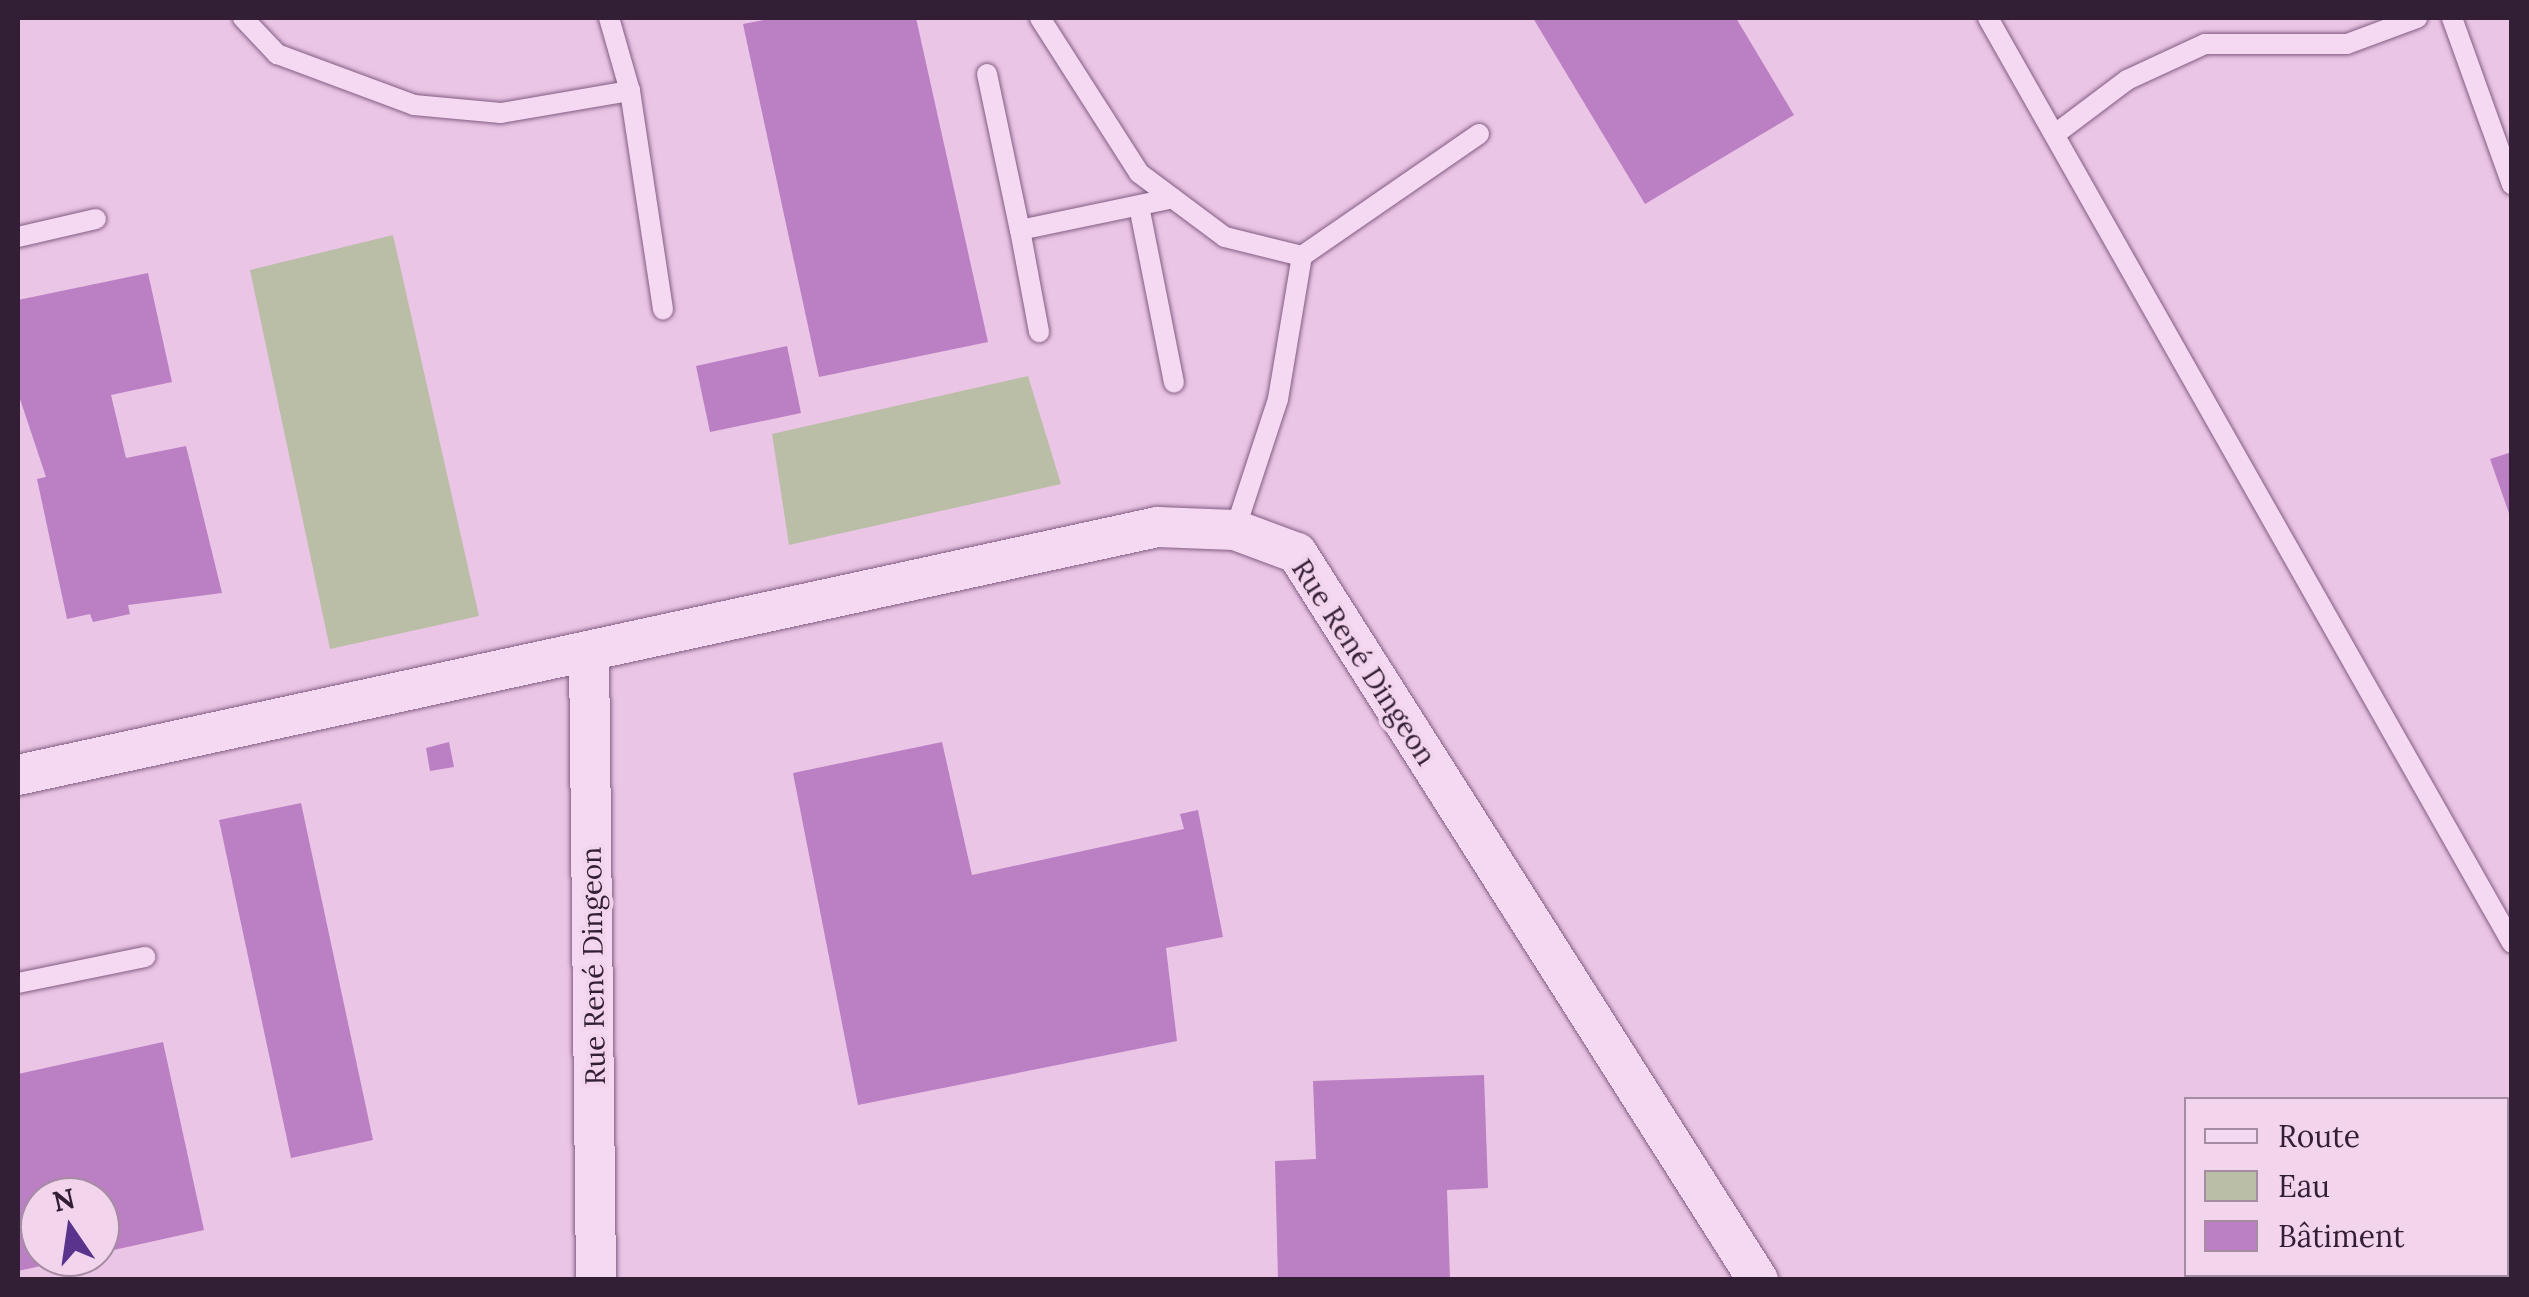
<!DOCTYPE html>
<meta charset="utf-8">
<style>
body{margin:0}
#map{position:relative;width:2529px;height:1297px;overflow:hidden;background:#eac5e5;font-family:Lora,serif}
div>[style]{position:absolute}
.water>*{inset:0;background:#babea7}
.building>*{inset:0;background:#bb7fc4}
.roads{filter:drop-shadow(0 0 2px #825d83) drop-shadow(0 0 2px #825d83)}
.lane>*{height:20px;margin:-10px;padding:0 10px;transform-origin:10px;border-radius:10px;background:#f5d8f1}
.street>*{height:40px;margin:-20px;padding:0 20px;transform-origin:20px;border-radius:20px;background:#f5d8f1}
span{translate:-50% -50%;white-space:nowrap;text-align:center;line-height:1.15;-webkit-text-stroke:8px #f2d4ed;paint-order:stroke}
.street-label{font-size:28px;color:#331f35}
.frame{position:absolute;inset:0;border:20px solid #331f35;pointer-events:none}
.legend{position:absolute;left:2184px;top:1097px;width:325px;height:180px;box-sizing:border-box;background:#f2d4ed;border:2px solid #a68ca3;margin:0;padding:12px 18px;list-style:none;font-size:30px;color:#331f35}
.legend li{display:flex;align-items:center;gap:20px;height:50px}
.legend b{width:50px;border:2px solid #a68ca3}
.north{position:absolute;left:20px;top:1177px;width:100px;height:100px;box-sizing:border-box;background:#f2d4ed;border:2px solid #a68ca3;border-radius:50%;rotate:347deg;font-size:28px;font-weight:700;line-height:40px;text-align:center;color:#331f35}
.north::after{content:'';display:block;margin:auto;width:35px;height:45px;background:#5a338d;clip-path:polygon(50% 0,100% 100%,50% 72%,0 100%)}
</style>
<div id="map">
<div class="water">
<div style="clip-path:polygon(393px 235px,479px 616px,330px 649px,250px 270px)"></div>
<div style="clip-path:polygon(1028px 376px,1061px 484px,789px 545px,772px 434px)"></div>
</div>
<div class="building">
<div style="clip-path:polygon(774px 18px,916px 18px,988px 342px,819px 377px,743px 24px)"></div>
<div style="clip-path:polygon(1533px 18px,1736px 18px,1794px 115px,1645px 204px)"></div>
<div style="clip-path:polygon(148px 273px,172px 382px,111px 395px,126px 458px,186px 446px,222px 593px,128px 605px,130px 614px,93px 622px,90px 614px,67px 619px,37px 479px,46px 477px,18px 393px,18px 300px)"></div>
<div style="clip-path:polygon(787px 346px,801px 413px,710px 432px,696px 366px)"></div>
<div style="clip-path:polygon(2512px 452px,2512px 518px,2511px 519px,2490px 459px)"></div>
<div style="clip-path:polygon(449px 742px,454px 767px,430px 771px,426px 748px)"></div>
<div style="clip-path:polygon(942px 742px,972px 875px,1184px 829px,1180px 814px,1198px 810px,1223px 937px,1166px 948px,1177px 1041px,858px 1105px,793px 773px)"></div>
<div style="clip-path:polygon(301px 803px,373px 1140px,291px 1158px,219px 820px)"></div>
<div style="clip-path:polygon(163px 1042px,204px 1230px,100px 1253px,100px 1197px,40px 1197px,40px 1257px,73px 1259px,18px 1271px,18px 1074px)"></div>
<div style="clip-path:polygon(1484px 1075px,1488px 1188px,1447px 1190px,1450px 1279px,1278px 1279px,1275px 1161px,1316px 1159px,1313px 1081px)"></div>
<div style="clip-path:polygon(2506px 1215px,2512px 1279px,2326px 1279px,2506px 1274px)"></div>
</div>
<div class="roads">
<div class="lane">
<div style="left:243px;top:18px;width:50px;rotate:46.6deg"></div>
<div style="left:277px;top:54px;width:146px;rotate:20.4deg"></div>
<div style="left:414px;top:105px;width:87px;rotate:5.3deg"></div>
<div style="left:501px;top:113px;width:131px;rotate:-9.7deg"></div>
<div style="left:630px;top:91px;width:76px;rotate:-106deg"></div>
<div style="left:1040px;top:18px;width:184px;rotate:57.4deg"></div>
<div style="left:1139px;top:173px;width:107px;rotate:36.7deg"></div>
<div style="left:1225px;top:237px;width:79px;rotate:13.9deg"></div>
<div style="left:1302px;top:256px;width:215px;rotate:-34.6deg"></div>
<div style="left:1988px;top:18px;width:1063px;rotate:60.47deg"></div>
<div style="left:2452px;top:18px;width:177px;rotate:70.2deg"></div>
<div style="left:987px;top:74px;width:159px;rotate:78.1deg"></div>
<div style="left:1020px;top:230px;width:156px;rotate:-11.8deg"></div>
<div style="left:630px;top:91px;width:221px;rotate:81.4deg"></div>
<div style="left:2058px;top:132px;width:86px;rotate:-37deg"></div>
<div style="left:2127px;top:80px;width:86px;rotate:-24.8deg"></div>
<div style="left:2205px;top:44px;width:142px"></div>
<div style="left:2347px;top:44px;width:75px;rotate:-20.4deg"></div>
<div style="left:1139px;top:206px;width:180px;rotate:78.8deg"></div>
<div style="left:1020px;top:230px;width:104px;rotate:79.4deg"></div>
<div style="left:18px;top:237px;width:80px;rotate:-13deg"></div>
<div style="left:1235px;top:530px;width:138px;rotate:-71.8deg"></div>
<div style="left:1278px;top:399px;width:145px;rotate:-80.5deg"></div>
<div style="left:18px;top:983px;width:130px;rotate:-11.6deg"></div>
</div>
<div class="street">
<div style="left:589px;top:652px;width:628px;rotate:89.36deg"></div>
<div style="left:18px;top:775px;width:1166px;rotate:-12.28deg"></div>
<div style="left:1157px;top:527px;width:78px;rotate:2.2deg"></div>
<div style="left:1235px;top:530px;width:66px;rotate:20.4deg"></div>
<div style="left:1297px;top:553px;width:861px;rotate:57.62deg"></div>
</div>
</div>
<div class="street-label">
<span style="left:1364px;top:662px;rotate:57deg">Rue René Dingeon</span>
<span style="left:593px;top:966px;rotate:-91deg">Rue René Dingeon</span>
</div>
<div class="frame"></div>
<ul class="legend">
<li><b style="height:12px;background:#f5d8f1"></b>Route</li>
<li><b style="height:28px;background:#babea7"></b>Eau</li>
<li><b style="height:28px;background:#bb7fc4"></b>Bâtiment</li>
</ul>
<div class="north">N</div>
</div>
